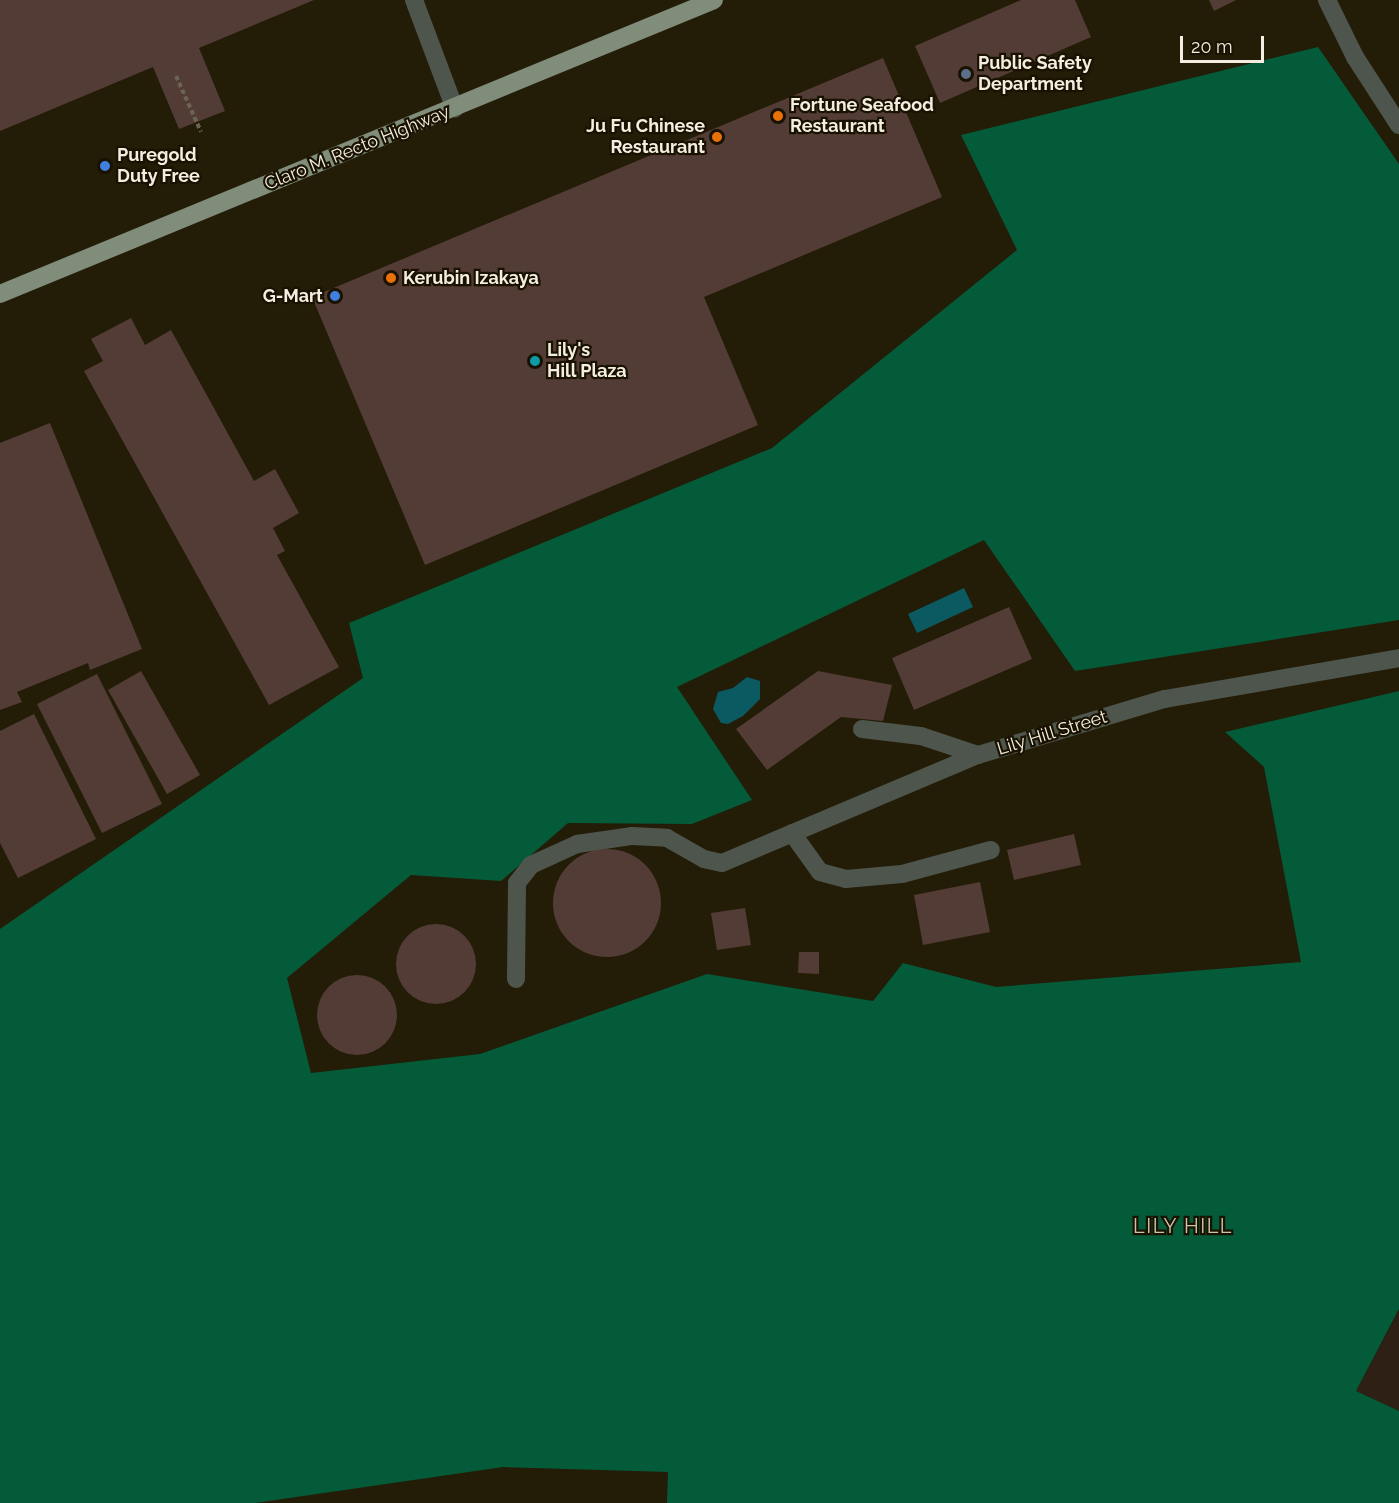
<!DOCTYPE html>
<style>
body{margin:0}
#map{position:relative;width:1399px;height:1503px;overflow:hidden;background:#231c07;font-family:Raleway,sans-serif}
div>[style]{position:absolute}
.education>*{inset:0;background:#2e2014}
.forest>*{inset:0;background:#045b3a}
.water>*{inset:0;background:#0c5a61}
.building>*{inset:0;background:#533c35}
.round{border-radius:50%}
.path>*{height:4px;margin-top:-2px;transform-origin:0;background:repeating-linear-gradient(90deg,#6a6452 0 4.5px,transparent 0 7.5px)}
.minor>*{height:18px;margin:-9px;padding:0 9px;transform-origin:9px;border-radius:9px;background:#4e554c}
.major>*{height:18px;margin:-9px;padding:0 9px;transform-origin:9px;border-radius:9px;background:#808d7b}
.dots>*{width:16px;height:16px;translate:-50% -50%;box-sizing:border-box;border:3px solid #1a1201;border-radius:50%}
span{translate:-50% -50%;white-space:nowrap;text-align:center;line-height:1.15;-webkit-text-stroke:4.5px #1a1201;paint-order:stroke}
.poi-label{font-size:18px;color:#f3eee1;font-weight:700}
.left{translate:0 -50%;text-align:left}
.right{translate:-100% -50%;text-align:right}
.street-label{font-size:18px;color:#f3eee1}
.neighbourhood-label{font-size:20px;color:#ccc3aa;letter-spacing:1.5px}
.scale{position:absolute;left:1180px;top:36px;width:84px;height:27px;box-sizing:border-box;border:3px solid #f3eee1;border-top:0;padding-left:8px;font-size:18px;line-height:21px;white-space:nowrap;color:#f3eee1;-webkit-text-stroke:4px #1a1201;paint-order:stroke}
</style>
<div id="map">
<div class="education">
<div style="clip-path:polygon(1399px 1311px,1399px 1411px,1356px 1391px)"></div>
</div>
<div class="forest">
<div style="clip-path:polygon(1318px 47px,1399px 164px,1399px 620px,1075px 671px,984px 540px,677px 687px,752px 800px,692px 824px,568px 823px,501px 881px,411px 875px,287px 978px,311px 1073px,480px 1054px,707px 974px,873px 1001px,903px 963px,996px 987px,1301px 962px,1264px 767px,1225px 732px,1399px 691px,1399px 1309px,1356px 1391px,1399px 1411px,1399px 1503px,667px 1503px,668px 1472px,503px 1467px,255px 1503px,0 1503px,0 929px,363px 678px,349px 623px,772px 448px,1017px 250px,961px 135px)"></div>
</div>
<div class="water">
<div style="clip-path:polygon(964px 588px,973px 607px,917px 633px,908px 614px)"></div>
<div style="clip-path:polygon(747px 677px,760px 681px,760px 699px,743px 716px,728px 724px,721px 723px,713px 709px,718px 692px,733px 688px)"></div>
</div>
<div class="building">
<div style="clip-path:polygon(0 0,314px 0,199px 48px,225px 111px,179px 129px,153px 67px,0 131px)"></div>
<div style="clip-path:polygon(1021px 0,1075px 0,1091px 37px,940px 103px,915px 46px)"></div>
<div style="clip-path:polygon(1209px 0,1236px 0,1214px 11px)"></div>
<div style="clip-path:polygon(883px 58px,942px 197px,704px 297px,758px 425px,425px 565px,312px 297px)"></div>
<div style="clip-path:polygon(131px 318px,145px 345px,171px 330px,254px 481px,275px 469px,299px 513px,273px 528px,285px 551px,277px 555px,339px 667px,269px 705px,84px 371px,103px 361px,91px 339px)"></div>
<div style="clip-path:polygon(50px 423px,142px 649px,90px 670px,88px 663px,17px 692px,22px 702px,0 710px,0 443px)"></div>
<div style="clip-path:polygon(1009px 607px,1032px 659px,914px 710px,892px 658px)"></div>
<div style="clip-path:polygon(141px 671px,200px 775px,167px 794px,108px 690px)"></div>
<div style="clip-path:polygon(818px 671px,892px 685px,883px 721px,841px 717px,767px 770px,736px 729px)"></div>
<div style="clip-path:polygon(97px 674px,162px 804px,102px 833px,37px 704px)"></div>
<div style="clip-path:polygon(34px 714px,96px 839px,18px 878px,0 843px,0 731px)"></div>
<div style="clip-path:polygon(1074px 834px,1081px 865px,1014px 880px,1007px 850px)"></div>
<div class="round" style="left:553px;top:849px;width:108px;height:108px"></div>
<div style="clip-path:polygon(980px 882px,990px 932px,923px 945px,914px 895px)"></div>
<div style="clip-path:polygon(745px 908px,751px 945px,717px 950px,711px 913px)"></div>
<div class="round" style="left:396px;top:924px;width:80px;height:80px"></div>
<div style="clip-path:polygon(799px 952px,819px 952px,819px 974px,798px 973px)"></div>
<div class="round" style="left:317px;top:975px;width:80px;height:80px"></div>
</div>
<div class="path">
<div style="left:176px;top:76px;width:61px;rotate:65.9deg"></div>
</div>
<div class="minor">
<div style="left:414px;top:0;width:116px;rotate:69.4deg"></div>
<div style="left:1327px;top:0;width:64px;rotate:63.8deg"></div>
<div style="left:1355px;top:57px;width:81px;rotate:57.1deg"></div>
<div style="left:862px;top:729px;width:59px;rotate:6.8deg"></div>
<div style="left:921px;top:736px;width:60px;rotate:18.4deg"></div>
<div style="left:792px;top:833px;width:48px;rotate:54.3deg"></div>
<div style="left:820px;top:872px;width:27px;rotate:15deg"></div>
<div style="left:846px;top:879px;width:56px;rotate:-5.1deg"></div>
<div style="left:902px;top:874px;width:92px;rotate:-15.1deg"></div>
<div style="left:516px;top:979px;width:96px;rotate:-89.4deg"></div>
<div style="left:517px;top:883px;width:23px;rotate:-52deg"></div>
<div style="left:531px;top:865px;width:51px;rotate:-24.5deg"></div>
<div style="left:577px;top:844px;width:56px;rotate:-8.3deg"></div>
<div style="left:632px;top:836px;width:35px;rotate:3deg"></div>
<div style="left:667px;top:838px;width:43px;rotate:29.6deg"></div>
<div style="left:704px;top:859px;width:18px;rotate:13deg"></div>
<div style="left:722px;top:863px;width:278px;rotate:-22.9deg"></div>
<div style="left:978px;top:755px;width:195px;rotate:-16.7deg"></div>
<div style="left:1165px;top:699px;width:238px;rotate:-9.9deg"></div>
</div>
<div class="major">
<div style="left:0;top:294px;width:772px;rotate:-22.38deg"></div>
</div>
<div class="dots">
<div style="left:966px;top:74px;background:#5c6f8a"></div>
<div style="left:778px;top:116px;background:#e8710a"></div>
<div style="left:717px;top:137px;background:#e8710a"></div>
<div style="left:105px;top:166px;background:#3f7fe0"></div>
<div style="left:391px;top:278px;background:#e8710a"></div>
<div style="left:335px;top:296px;background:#3f7fe0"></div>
<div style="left:535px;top:361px;background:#0f9aa8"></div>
</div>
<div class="poi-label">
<span class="left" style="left:978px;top:74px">Public Safety<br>Department</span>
<span class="left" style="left:790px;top:116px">Fortune Seafood<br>Restaurant</span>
<span class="right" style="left:705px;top:137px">Ju Fu Chinese<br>Restaurant</span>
<span class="left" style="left:117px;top:166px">Puregold<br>Duty Free</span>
<span class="left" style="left:403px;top:278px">Kerubin Izakaya</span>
<span class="right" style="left:323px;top:296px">G-Mart</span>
<span class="left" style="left:547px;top:361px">Lily's<br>Hill Plaza</span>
</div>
<div class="street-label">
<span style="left:357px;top:148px;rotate:-22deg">Claro M. Recto Highway</span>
<span style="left:1052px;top:733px;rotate:-17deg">Lily Hill Street</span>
</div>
<div class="neighbourhood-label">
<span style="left:1183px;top:1226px">LILY HILL</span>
</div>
<div class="scale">20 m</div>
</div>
